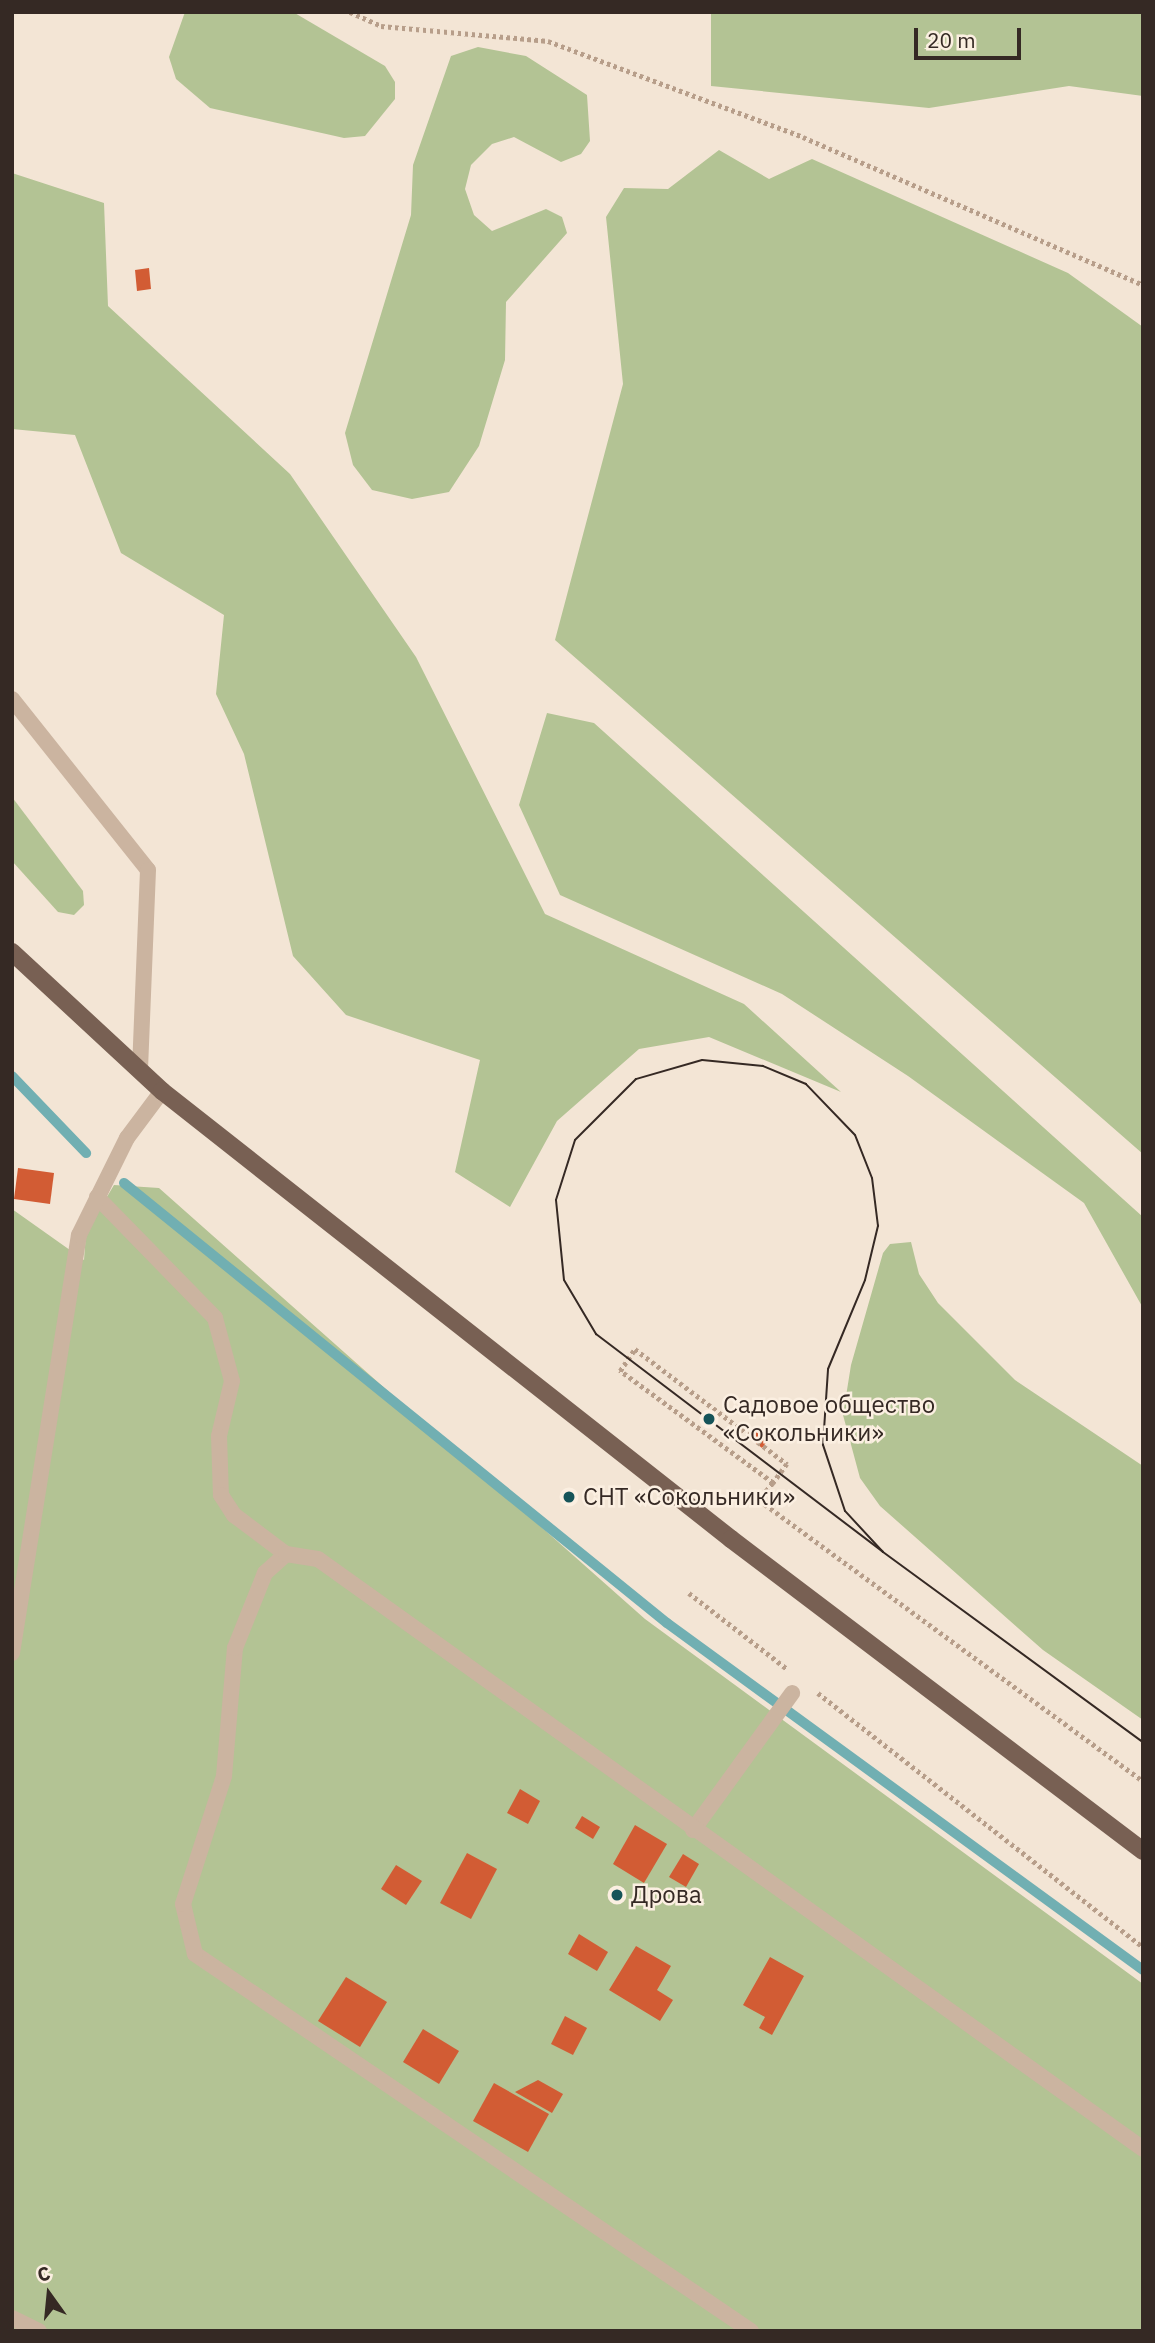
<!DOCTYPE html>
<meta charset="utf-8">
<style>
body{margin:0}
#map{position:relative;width:1155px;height:2343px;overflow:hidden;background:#f3e5d5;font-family:"IBM Plex Sans",sans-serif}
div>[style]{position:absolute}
.green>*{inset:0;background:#b3c394}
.stream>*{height:10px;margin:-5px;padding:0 5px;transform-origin:5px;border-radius:5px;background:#71afb2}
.building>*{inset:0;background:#d25c34}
.path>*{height:4.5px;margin-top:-2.25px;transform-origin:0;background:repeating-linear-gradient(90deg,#b79e8a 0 3.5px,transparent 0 7px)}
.service>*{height:16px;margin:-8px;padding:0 8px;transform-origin:8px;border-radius:8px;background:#cbb4a0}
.primary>*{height:18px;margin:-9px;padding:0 9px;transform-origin:9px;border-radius:9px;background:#786053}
.tram>*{height:2px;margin:-1px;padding:0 1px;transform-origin:1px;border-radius:1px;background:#352924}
.dots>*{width:19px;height:19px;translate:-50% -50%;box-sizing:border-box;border:4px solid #fbefe1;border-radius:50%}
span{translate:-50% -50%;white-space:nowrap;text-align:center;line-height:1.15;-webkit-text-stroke:5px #fbefe1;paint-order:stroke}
.poi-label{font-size:24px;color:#352924}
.left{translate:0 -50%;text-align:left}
.frame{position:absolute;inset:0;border:14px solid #352924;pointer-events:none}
.north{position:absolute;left:14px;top:2259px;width:70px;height:70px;-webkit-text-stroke:5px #fbefe1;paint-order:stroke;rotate:345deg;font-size:19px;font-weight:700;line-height:28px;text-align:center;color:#352924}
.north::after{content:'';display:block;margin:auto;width:24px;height:32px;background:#352924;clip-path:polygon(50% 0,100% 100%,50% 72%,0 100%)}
.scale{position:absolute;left:914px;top:28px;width:107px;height:32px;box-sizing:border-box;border:4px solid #352924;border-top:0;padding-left:9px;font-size:21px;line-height:24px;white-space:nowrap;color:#352924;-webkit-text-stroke:5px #fbefe1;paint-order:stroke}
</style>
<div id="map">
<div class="green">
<div style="clip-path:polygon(185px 12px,293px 12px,385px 66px,395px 82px,395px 99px,365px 136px,344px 138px,210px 108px,176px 79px,169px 57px)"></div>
<div style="clip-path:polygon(711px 12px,1143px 12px,1143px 96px,1069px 86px,929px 108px,711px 86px)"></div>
<div style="clip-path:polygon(478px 47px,526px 56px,587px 95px,590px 141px,581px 154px,561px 162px,514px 137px,492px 144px,471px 165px,465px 189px,474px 215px,492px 231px,546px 209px,562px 217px,567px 233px,506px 302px,505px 360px,479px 446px,449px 492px,412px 499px,372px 490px,353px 465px,345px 433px,411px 215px,413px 165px,451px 56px)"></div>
<div style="clip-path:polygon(719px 150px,769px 179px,812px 159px,1068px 273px,1143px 327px,1143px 1154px,555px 640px,623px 384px,606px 217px,624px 188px,668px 189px)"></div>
<div style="clip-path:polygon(12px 173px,104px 203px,108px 306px,290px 474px,416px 657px,545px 914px,744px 1004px,841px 1092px,709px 1037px,639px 1049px,557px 1121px,510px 1207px,455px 1172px,480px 1060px,346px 1015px,293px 956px,244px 754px,216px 694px,224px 615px,121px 553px,75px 435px,12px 429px)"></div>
<div style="clip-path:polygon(547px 713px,594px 723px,1143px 1217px,1143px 1308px,1084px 1203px,908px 1076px,782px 994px,560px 895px,519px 805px)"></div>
<div style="clip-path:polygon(12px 797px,83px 891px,84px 905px,74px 915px,58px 912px,12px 861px)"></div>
<div style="clip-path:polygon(114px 1185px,159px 1188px,645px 1619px,1143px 1984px,1143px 2331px,12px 2331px,12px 1209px,84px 1260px,86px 1232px)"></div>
<div style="clip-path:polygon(911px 1242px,919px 1274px,938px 1303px,1015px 1380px,1143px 1466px,1143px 1720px,1043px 1650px,880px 1506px,860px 1478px,843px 1415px,851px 1365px,883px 1253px,890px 1244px)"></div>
</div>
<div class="stream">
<div style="left:12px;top:1076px;width:107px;rotate:46.1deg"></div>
<div style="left:124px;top:1183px;width:699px;rotate:39.02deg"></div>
<div style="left:667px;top:1623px;width:589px;rotate:36.09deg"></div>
</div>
<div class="building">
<div style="clip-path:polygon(149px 268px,151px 289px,137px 291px,135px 270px)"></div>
<div style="clip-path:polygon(18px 1168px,54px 1173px,50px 1204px,14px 1199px)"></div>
<div style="clip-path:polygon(753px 1430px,768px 1440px,762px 1448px,748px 1437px)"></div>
<div style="clip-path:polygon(520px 1789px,540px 1801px,528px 1824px,507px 1813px)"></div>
<div style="clip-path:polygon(582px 1816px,600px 1827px,593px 1839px,575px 1828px)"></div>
<div style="clip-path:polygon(635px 1825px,667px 1844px,644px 1883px,613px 1864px)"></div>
<div style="clip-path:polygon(467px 1853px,497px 1869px,471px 1919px,440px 1903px)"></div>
<div style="clip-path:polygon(683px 1854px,699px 1864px,686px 1887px,669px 1877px)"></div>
<div style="clip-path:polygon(396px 1865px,422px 1881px,406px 1905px,381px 1889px)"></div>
<div style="clip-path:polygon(579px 1934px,608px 1952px,597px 1971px,568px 1954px)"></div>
<div style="clip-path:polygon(636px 1946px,671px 1966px,657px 1990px,673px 2000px,660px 2021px,609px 1990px)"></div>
<div style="clip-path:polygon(770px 1957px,804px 1976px,772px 2035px,759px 2028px,765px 2017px,743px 2005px)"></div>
<div style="clip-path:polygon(346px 1977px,387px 2002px,360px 2047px,318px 2021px)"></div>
<div style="clip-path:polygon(565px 2016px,587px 2028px,573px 2055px,551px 2044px)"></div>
<div style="clip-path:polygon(423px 2029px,459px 2051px,439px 2084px,403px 2062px)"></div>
<div style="clip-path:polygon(538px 2080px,563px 2094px,552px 2113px,515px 2092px)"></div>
<div style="clip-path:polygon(494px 2083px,549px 2114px,528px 2152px,473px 2121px)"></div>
</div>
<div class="path">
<div style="left:350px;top:12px;width:34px;rotate:24deg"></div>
<div style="left:381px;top:26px;width:168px;rotate:5.1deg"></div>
<div style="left:548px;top:41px;width:272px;rotate:20.6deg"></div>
<div style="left:803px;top:137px;width:371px;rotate:23.5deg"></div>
<div style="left:773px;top:1483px;width:190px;rotate:-143.8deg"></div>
<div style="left:620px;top:1371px;width:27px;rotate:-56deg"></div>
<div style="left:635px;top:1349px;width:191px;rotate:37.1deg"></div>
<div style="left:787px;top:1464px;width:24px;rotate:126deg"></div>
<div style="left:773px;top:1483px;width:22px;rotate:129deg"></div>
<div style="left:759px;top:1500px;width:476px;rotate:36.2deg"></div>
<div style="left:689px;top:1593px;width:123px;rotate:37.7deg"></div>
<div style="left:818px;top:1693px;width:412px;rotate:38deg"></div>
</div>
<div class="service">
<div style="left:12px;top:699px;width:218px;rotate:51.5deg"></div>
<div style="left:148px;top:870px;width:200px;rotate:92.3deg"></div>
<div style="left:97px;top:1197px;width:169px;rotate:45.7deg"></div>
<div style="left:215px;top:1318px;width:65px;rotate:74.9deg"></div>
<div style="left:232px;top:1381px;width:57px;rotate:103.3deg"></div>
<div style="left:219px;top:1436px;width:59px;rotate:88.1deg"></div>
<div style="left:221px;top:1495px;width:24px;rotate:57deg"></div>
<div style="left:234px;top:1515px;width:65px;rotate:36.9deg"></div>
<div style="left:12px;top:1653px;width:423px;rotate:-80.9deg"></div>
<div style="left:79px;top:1235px;width:108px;rotate:-63.7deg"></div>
<div style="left:127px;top:1138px;width:59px;rotate:-53.3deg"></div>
<div style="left:693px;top:1830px;width:169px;rotate:-54.1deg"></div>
<div style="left:12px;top:2318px;width:30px;rotate:26deg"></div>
<div style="left:751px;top:2331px;width:672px;rotate:-145.86deg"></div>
<div style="left:195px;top:1954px;width:51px;rotate:-103.5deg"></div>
<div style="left:183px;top:1904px;width:134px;rotate:-72.2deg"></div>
<div style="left:224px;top:1776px;width:128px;rotate:-85.1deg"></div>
<div style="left:235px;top:1648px;width:81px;rotate:-68.2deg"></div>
<div style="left:265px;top:1573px;width:28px;rotate:-42deg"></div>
<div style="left:286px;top:1554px;width:32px;rotate:9deg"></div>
<div style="left:318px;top:1559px;width:1014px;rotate:35.57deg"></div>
</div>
<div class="primary">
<div style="left:12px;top:952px;width:205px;rotate:42.8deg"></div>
<div style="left:162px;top:1091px;width:724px;rotate:38.21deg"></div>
<div style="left:731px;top:1539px;width:517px;rotate:37.14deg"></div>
</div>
<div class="tram">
<div style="left:883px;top:1552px;width:56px;rotate:-132.8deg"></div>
<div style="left:845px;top:1511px;width:70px;rotate:-108.4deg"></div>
<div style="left:823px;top:1445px;width:76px;rotate:-86.2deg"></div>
<div style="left:828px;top:1369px;width:96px;rotate:-67.4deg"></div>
<div style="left:865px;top:1280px;width:56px;rotate:-76.5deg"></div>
<div style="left:878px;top:1226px;width:48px;rotate:-97.1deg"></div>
<div style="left:872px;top:1178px;width:46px;rotate:-111.6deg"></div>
<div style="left:855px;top:1135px;width:71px;rotate:-133.9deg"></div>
<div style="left:806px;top:1084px;width:47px;rotate:-157.3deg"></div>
<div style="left:763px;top:1066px;width:61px;rotate:-174.4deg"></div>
<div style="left:702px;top:1060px;width:69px;rotate:163.9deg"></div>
<div style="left:636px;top:1079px;width:86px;rotate:135deg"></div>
<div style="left:575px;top:1140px;width:63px;rotate:107.6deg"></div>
<div style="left:556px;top:1200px;width:80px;rotate:84.3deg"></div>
<div style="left:564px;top:1280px;width:63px;rotate:59.3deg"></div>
<div style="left:596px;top:1334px;width:360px;rotate:37.2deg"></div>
<div style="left:883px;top:1552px;width:322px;rotate:36.2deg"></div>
</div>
<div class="dots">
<div style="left:709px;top:1419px;background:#165459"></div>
<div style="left:569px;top:1497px;background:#165459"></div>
<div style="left:617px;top:1895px;background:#165459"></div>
</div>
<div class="poi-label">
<span class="left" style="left:723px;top:1419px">Садовое общество<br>«Сокольники»</span>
<span class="left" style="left:583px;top:1497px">СНТ «Сокольники»</span>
<span class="left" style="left:631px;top:1895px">Дрова</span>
</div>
<div class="frame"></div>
<div class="north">С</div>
<div class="scale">20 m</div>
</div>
